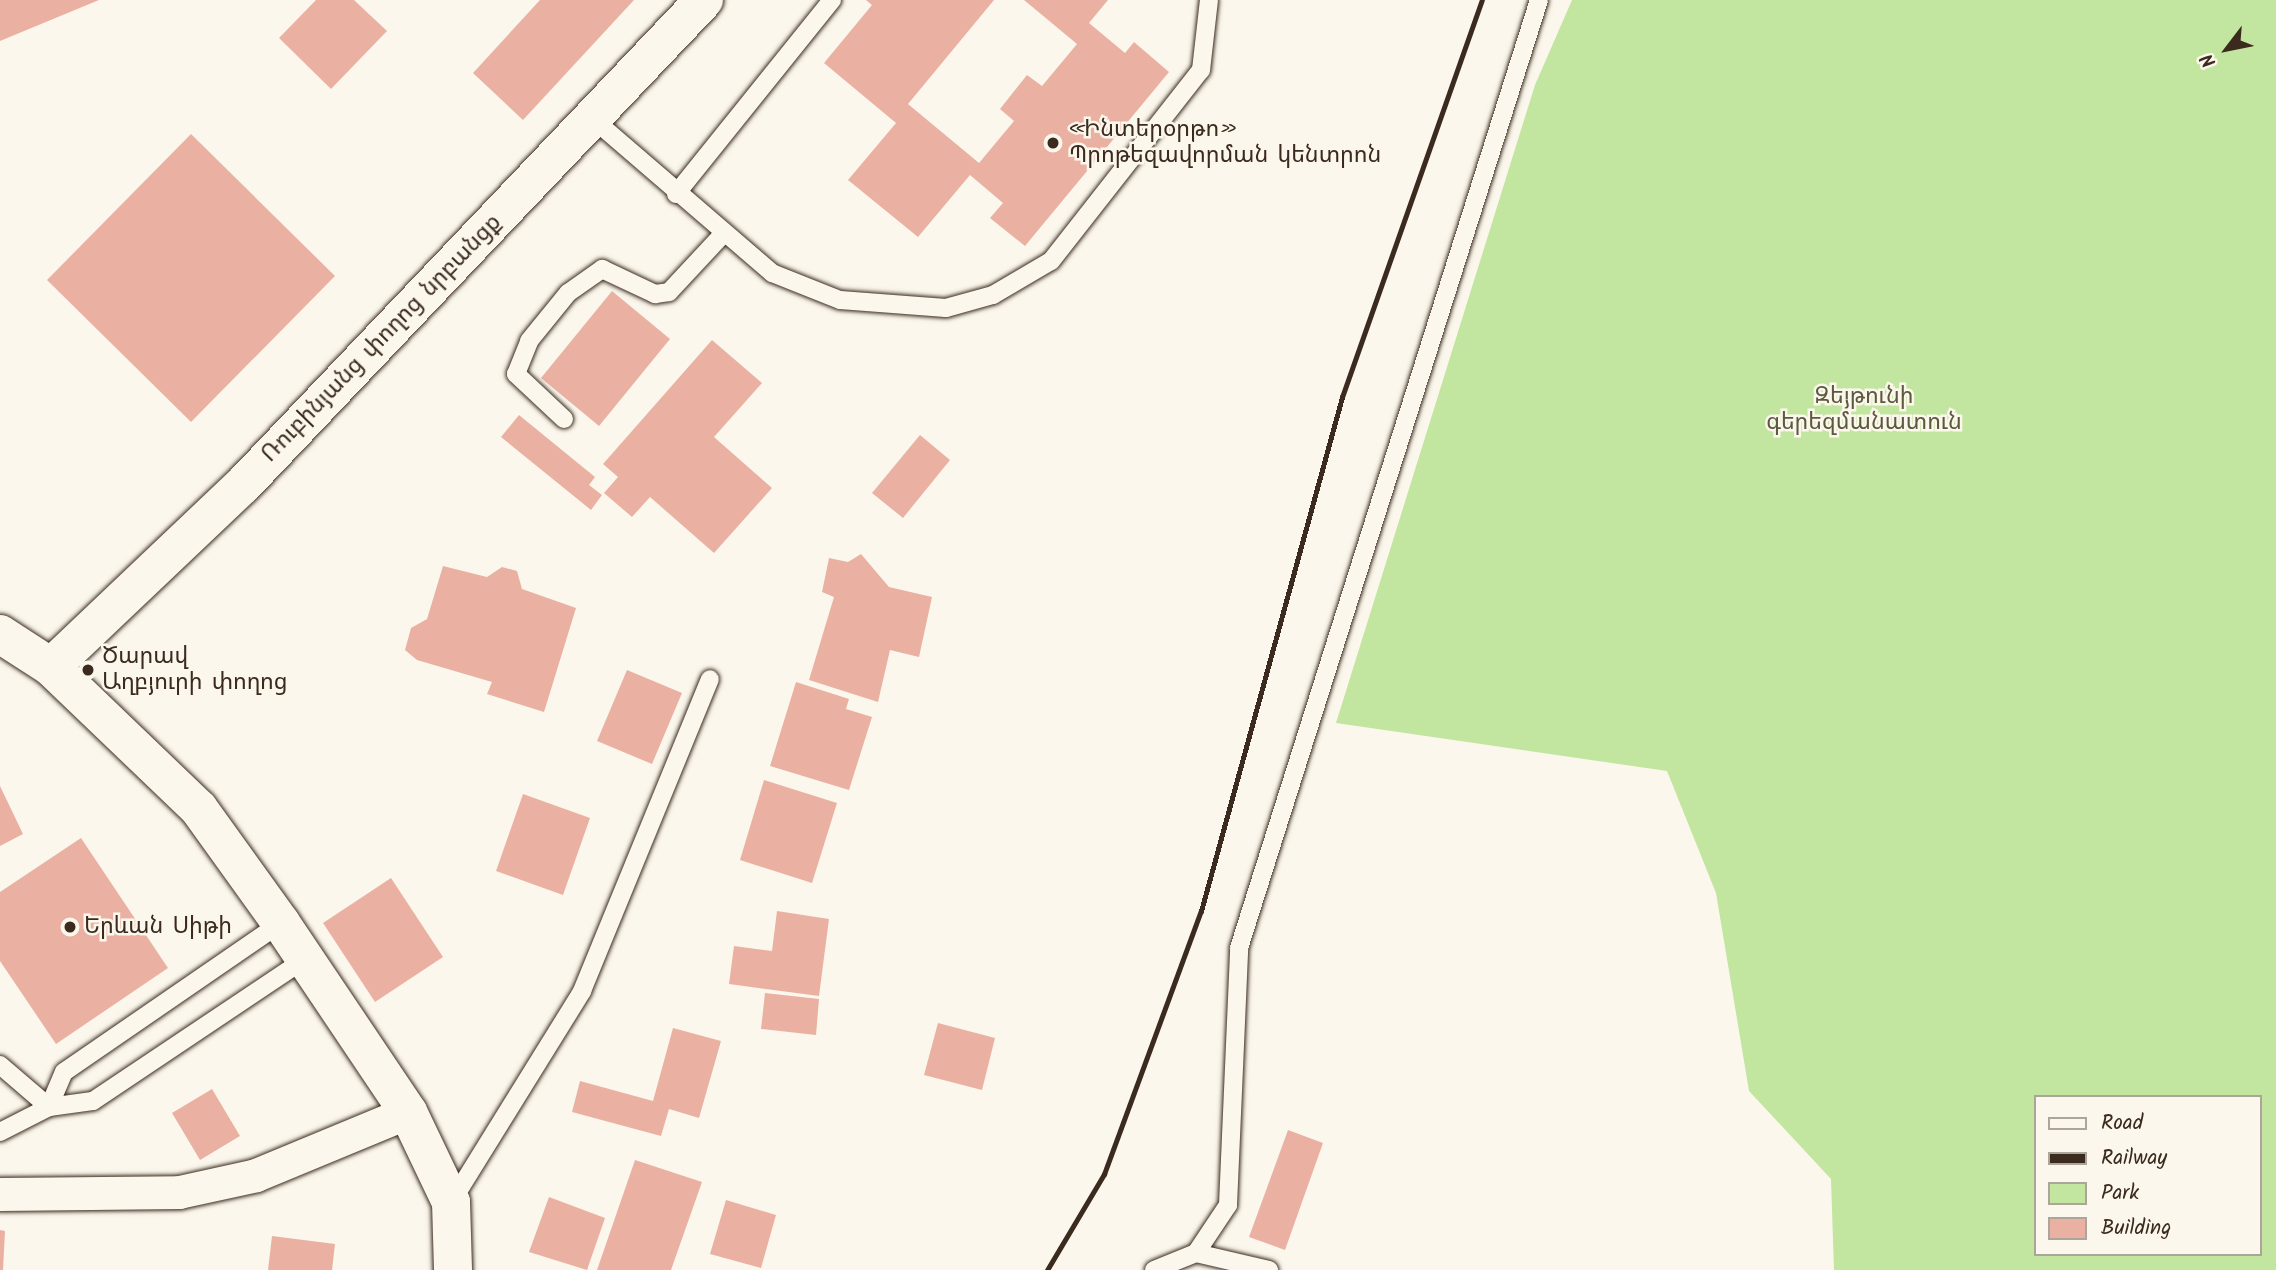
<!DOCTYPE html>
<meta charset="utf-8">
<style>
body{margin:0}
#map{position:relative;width:2276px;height:1270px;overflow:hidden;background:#fbf7ec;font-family:Kalam,"Noto Sans Armenian",sans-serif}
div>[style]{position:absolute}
.green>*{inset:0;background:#c2e59f}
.building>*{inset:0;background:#eab1a3}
.roads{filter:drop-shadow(0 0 2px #3b2a1e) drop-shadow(0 0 2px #3b2a1e)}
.lane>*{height:18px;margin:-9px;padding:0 9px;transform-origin:9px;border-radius:9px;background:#fbf7ec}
.street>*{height:33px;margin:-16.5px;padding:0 16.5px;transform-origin:16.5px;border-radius:16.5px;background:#fbf7ec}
.secondary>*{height:38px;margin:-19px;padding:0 19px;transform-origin:19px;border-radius:19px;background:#fbf7ec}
.rail>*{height:5px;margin:-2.5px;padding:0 2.5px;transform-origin:2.5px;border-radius:2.5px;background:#3b2a1e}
.dots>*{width:19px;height:19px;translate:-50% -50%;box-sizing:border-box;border:4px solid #fbf7ec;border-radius:50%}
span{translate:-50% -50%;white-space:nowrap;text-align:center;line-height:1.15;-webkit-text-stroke:5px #fbf7ec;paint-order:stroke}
.poi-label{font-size:23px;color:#3b2a1e}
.left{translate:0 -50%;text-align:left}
.street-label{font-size:23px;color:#3b2a1e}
.park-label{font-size:23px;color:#5d593e}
.legend{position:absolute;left:2034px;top:1095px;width:228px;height:161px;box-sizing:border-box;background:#fbf7ec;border:2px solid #aea59a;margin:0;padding:9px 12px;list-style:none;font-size:21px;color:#3b2a1e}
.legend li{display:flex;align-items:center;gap:14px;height:35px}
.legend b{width:35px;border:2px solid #aea59a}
.north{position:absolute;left:2192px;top:14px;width:70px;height:70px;-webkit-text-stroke:5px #fbf7ec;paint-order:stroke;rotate:238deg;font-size:19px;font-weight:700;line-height:28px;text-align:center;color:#3b2a1e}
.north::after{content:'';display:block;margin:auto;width:24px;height:32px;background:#3b2a1e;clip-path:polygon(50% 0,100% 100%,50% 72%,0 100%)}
</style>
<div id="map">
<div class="green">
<div style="clip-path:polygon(evenodd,1572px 0,2276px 0,2276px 1270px,1834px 1270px,1831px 1179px,1749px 1091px,1716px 893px,1667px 771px,1336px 723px,1535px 85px,1572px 0,2036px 1097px,2260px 1097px,2260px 1254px,2036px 1254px,2036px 1097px)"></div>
</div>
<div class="building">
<div style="clip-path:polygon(0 0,99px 0,0 41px)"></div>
<div style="clip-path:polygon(316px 0,354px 0,387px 31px,331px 89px,279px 38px)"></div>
<div style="clip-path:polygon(540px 0,634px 0,523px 120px,473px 73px)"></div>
<div style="clip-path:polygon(866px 0,994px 0,908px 104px,979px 163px,1014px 121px,1000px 109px,1027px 75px,1042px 86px,1077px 44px,1024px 0,1108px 0,1089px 23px,1125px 53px,1134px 42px,1169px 72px,1025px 246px,990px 218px,1003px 203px,970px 175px,918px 237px,848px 180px,896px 123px,824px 63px,872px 5px)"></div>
<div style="clip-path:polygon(191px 134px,335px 276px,191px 422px,47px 280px)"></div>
<div style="clip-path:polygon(612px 291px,670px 339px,599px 426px,541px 378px)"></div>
<div style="clip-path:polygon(712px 340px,762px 383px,714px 437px,772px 488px,714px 553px,650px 497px,632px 517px,604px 493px,618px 477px,603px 464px)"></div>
<div style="clip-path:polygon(519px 415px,595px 477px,589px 485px,602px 495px,591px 510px,501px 437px)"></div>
<div style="clip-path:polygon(920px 435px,950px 460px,903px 518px,872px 493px)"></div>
<div style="clip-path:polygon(861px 554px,889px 587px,932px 597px,919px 657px,890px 650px,878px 702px,809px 680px,834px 597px,822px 592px,829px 558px,848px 562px)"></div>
<div style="clip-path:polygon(443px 566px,487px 577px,502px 567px,517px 571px,522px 589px,576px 608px,544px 712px,487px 694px,492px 682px,417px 660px,405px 650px,411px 628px,427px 619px)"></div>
<div style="clip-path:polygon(627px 670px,682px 693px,652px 764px,597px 741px)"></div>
<div style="clip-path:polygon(796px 682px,849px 699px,846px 709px,872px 717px,849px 790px,770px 766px)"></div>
<div style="clip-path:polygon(764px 780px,837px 803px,812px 883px,740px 860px)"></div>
<div style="clip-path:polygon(0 786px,23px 834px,0 846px)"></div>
<div style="clip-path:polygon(523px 794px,590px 818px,563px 895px,496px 871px)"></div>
<div style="clip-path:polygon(81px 838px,168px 968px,56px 1044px,0 961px,0 892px)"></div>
<div style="clip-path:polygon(391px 878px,443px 957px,375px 1002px,323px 923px)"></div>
<div style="clip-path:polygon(777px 911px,829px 919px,819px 996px,729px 984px,734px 946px,772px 951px)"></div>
<div style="clip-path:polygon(765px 993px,819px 999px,816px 1035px,761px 1029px)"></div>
<div style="clip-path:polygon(938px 1023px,995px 1038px,982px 1090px,924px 1075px)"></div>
<div style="clip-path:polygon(673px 1028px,721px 1041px,699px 1118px,669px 1109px,661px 1136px,572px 1112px,580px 1081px,653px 1101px)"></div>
<div style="clip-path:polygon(212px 1089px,240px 1136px,200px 1160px,172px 1113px)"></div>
<div style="clip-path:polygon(1288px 1130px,1323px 1143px,1285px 1250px,1249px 1237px)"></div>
<div style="clip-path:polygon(635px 1160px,702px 1182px,671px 1270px,597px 1270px)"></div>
<div style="clip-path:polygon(549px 1197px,605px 1218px,587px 1270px,529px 1252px)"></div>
<div style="clip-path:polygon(726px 1200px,776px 1215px,761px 1268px,710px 1254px)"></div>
<div style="clip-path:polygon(0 1230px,5px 1231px,3px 1270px,0 1270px)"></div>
<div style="clip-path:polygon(272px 1236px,335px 1244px,332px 1270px,268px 1270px)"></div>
</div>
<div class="roads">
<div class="lane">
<div style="left:592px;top:118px;width:238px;rotate:40.7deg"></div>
<div style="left:772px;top:273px;width:73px;rotate:21.7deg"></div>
<div style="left:840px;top:300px;width:106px;rotate:4.3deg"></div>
<div style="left:946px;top:308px;width:49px;rotate:-15.5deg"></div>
<div style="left:993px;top:295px;width:67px;rotate:-30.4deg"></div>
<div style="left:1051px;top:261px;width:243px;rotate:-51.9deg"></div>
<div style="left:1201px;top:70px;width:70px;rotate:-83.5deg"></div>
<div style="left:676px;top:194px;width:249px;rotate:-51.2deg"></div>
<div style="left:564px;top:419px;width:66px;rotate:-136.8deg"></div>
<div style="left:516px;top:374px;width:35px;rotate:-68deg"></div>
<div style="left:529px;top:341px;width:62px;rotate:-50.9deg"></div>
<div style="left:568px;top:293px;width:42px;rotate:-35.2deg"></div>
<div style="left:602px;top:269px;width:59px;rotate:25.3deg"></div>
<div style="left:655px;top:294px;width:14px;rotate:-8deg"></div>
<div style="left:669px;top:292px;width:79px;rotate:-47deg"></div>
<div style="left:0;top:1065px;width:65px;rotate:40.6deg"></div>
<div style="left:49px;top:1107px;width:38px;rotate:-67deg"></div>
<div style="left:64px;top:1072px;width:263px;rotate:-34.5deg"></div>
<div style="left:0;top:1132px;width:55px;rotate:-27deg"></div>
<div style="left:49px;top:1107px;width:44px;rotate:-7.8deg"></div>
<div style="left:93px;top:1101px;width:255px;rotate:-33.8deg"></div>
<div style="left:452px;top:1201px;width:247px;rotate:-58.2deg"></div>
<div style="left:582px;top:991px;width:337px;rotate:-67.7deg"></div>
<div style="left:1196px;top:1253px;width:58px;rotate:-56.3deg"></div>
<div style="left:1228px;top:1205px;width:257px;rotate:-87.5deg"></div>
<div style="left:1239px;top:948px;width:994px;rotate:-72.44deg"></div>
<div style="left:1154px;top:1270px;width:45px;rotate:-22deg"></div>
<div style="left:1196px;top:1253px;width:75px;rotate:13.1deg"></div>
</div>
<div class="street">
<div style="left:0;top:1194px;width:179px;rotate:-0.6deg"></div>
<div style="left:179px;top:1192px;width:79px;rotate:-12.4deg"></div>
<div style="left:256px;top:1175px;width:165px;rotate:-22.5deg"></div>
</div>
<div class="secondary">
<div style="left:0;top:634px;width:61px;rotate:32.9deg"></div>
<div style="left:51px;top:667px;width:205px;rotate:43.8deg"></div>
<div style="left:199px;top:809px;width:140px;rotate:54.3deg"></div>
<div style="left:281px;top:923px;width:228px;rotate:56.1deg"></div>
<div style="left:408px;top:1112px;width:100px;rotate:64.5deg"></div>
<div style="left:451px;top:1202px;width:68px;rotate:88.3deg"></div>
<div style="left:51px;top:667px;width:265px;rotate:-43.5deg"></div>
<div style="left:243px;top:485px;width:669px;rotate:-46.45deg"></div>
</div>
</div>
<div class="rail">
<div style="left:1047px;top:1270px;width:112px;rotate:-59.3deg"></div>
<div style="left:1104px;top:1174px;width:280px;rotate:-69.8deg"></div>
<div style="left:1201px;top:911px;width:533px;rotate:-74.66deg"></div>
<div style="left:1342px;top:397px;width:421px;rotate:-70.6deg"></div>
</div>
<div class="dots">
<div style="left:1053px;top:143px;background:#3b2a1e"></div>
<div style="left:88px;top:670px;background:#3b2a1e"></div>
<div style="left:70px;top:927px;background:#3b2a1e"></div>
</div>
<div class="poi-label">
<span class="left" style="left:1069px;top:143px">«Ինտերօրթո»<br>Պրոթեզավորման կենտրոն</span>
<span class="left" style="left:102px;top:670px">Ծարավ<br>Աղբյուրի փողոց</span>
<span class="left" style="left:84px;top:927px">Երևան Սիթի</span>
</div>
<div class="street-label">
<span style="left:382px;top:339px;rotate:-46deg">Ռուբինյանց փողոց նրբանցք</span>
</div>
<div class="park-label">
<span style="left:1864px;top:410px">Զեյթունի<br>գերեզմանատուն</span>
</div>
<ul class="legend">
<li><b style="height:9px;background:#fbf7ec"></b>Road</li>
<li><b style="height:9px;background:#3b2a1e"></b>Railway</li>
<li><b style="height:19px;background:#c2e59f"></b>Park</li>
<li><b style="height:19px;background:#eab1a3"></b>Building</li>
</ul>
<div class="north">N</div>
</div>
